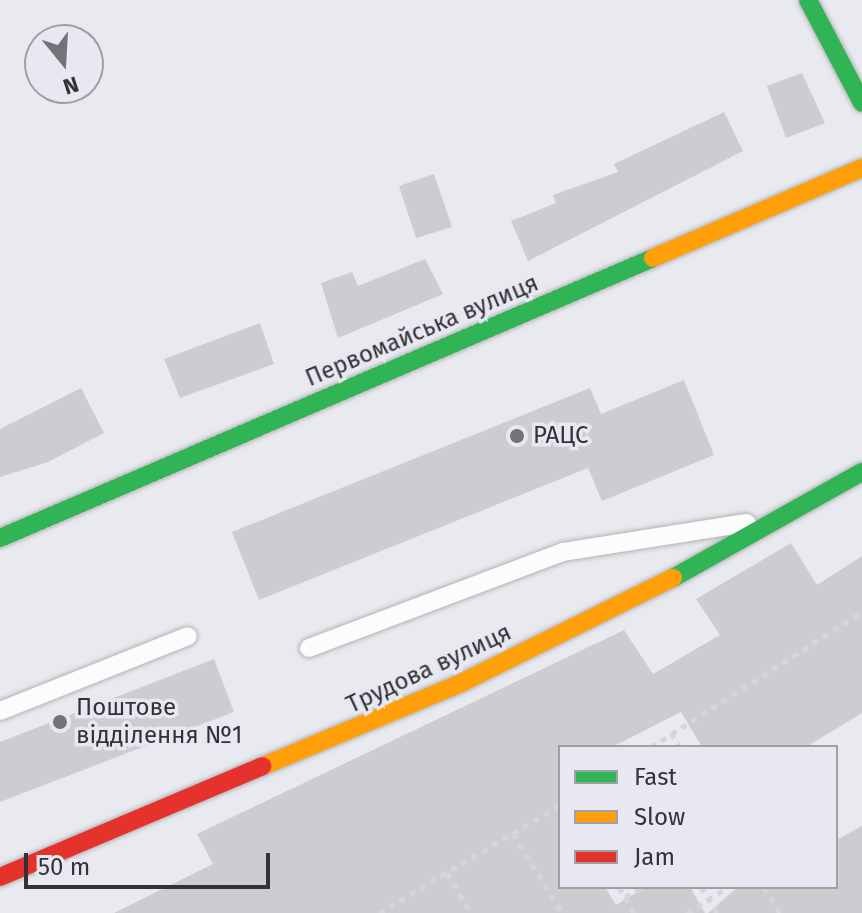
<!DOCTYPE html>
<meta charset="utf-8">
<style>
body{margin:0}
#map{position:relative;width:862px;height:913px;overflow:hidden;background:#e9eaef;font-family:"Fira Sans",sans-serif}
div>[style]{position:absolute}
.building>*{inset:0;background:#cccdd1}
.path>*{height:5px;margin-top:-2.5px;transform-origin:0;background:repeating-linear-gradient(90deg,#d6d6d8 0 6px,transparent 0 12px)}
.roads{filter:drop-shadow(0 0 2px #b3b3b6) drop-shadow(0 0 2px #b3b3b6)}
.lane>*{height:18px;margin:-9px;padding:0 9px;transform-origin:9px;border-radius:9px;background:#fcfcfd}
.fast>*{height:18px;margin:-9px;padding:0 9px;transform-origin:9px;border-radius:9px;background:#30b455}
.slow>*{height:18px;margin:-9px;padding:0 9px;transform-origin:9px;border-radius:9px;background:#ff9f0a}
.jam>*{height:18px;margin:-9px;padding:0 9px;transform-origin:9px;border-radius:9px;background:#e5322d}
.dots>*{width:22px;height:22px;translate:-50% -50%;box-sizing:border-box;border:4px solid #e7e8f1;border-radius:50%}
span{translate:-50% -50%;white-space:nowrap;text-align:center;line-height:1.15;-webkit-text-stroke:7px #e7e8f1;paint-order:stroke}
.street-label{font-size:24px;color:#333337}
.poi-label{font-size:24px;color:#333337}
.left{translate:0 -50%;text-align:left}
.legend{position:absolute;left:558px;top:745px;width:280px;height:144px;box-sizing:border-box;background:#e7e8f1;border:2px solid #9fa0a7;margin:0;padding:10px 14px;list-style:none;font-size:24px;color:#333337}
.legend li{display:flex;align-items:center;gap:16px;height:40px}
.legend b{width:40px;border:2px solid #9fa0a7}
.north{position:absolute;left:24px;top:24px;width:80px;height:80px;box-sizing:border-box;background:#e7e8f1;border:2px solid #9fa0a7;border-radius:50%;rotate:162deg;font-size:22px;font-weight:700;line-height:32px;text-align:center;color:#333337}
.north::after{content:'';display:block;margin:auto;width:28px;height:36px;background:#737377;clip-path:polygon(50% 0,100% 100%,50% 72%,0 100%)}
.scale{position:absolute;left:24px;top:853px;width:246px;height:36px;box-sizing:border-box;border:4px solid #333337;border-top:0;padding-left:10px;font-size:24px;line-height:28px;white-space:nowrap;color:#333337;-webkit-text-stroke:6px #e7e8f1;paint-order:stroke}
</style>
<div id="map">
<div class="building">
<div style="clip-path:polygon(802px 73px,825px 123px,786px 138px,767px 86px)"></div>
<div style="clip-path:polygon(724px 112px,743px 151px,528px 261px,511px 221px,556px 203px,553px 195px,618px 172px,614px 164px)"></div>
<div style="clip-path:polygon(434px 174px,452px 227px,416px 238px,399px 186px)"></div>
<div style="clip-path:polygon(425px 259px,443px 294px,338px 338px,321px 283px,352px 272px,358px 286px)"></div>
<div style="clip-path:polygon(260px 323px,274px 364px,180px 398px,164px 359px)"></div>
<div style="clip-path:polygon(684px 380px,714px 455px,602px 501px,588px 468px,259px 600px,232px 532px,590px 388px,601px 414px)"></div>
<div style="clip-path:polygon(81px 388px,104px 433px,48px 462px,0 477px,0 429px)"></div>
<div style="clip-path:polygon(791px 543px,817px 585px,862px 556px,862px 713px,806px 747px,702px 747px,681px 712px,612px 747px,560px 747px,560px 887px,605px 887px,616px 905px,646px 887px,690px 887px,705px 913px,114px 913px,213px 864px,197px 834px,624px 630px,653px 674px,720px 635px,696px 599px)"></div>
<div style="clip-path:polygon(214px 659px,234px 712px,0 802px,0 742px)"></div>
<div style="clip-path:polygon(862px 826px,862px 913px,708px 913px,738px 887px,836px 887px,836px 840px)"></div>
</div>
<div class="path">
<div style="left:671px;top:733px;width:17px;rotate:57deg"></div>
<div style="left:651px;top:747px;width:250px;rotate:-32.6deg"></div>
<div style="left:513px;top:833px;width:94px;rotate:58.5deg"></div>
<div style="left:447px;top:873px;width:47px;rotate:59deg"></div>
<div style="left:619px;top:887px;width:30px;rotate:60deg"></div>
<div style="left:701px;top:887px;width:31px;rotate:58deg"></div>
<div style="left:764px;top:887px;width:31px;rotate:58deg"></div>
<div style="left:625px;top:897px;width:20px;rotate:-30deg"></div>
<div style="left:379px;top:913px;width:211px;rotate:-30.8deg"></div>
<div style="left:687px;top:913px;width:49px;rotate:-32.4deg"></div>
</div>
<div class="roads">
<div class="lane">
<div style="left:309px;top:648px;width:272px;rotate:-20.7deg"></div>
<div style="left:563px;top:552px;width:186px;rotate:-9deg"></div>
<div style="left:0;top:711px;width:202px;rotate:-21.7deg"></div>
</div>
<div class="fast">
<div style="left:808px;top:0;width:116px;rotate:62.3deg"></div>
<div style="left:0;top:538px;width:710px;rotate:-23.21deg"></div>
<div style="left:673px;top:578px;width:217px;rotate:-29.3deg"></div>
</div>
<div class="slow">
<div style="left:653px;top:258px;width:228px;rotate:-23.3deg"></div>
<div style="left:263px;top:766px;width:212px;rotate:-22.7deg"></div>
<div style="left:459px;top:684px;width:239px;rotate:-26.4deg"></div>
</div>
<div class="jam">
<div style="left:0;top:877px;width:285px;rotate:-22.9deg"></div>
</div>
</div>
<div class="dots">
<div style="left:517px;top:436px;background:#737377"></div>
<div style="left:60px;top:722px;background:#737377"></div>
</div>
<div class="street-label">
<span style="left:422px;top:331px;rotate:-23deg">Первомайська вулиця</span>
<span style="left:429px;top:669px;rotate:-25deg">Трудова вулиця</span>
</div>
<div class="poi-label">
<span class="left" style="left:533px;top:436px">РАЦС</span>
<span class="left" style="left:76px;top:722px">Поштове<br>відділення №1</span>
</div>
<ul class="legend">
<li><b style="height:10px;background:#30b455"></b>Fast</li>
<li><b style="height:10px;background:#ff9f0a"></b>Slow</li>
<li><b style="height:10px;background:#e5322d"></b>Jam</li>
</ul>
<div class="north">N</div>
<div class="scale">50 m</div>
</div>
